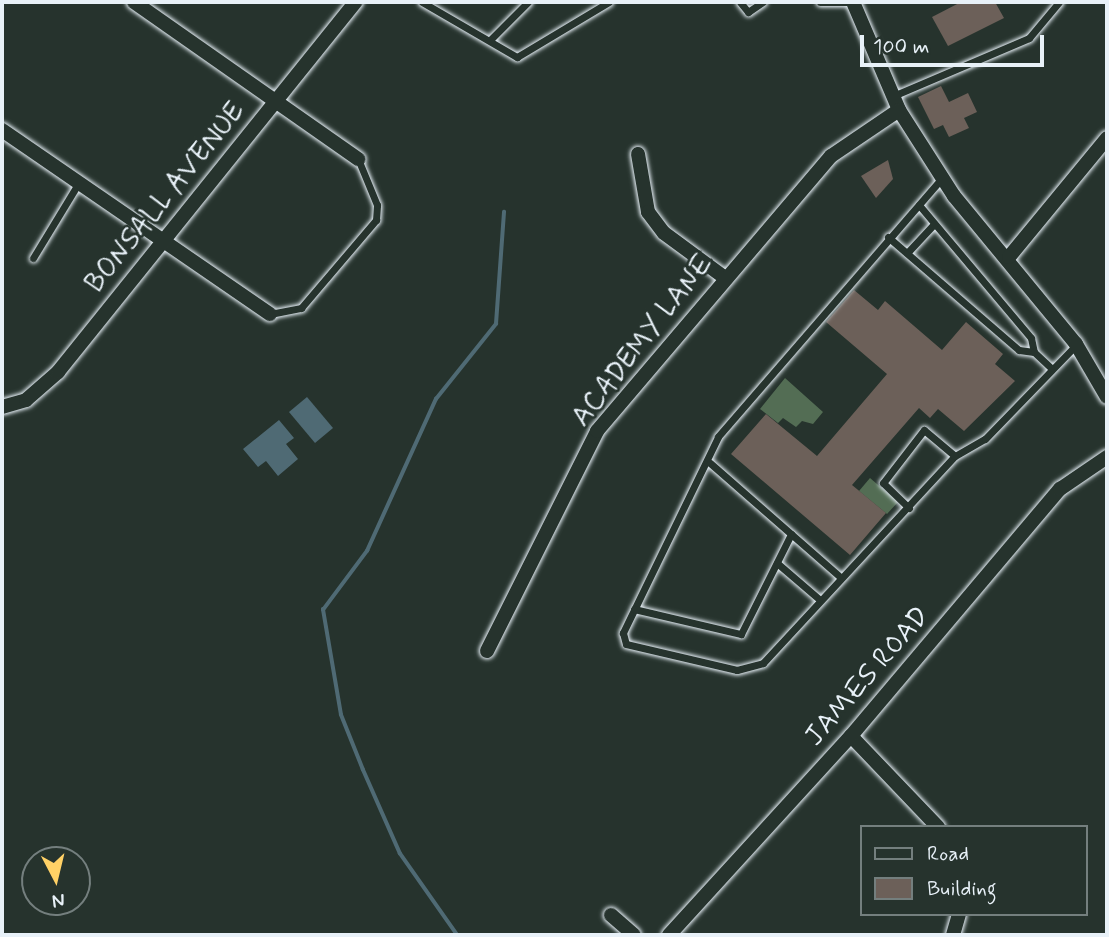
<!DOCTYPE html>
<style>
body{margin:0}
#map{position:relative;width:1109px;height:937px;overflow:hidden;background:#26332d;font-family:Mynerve,sans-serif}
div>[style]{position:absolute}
.green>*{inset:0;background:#536d54}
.water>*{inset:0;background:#4f6a74}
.stream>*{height:3.5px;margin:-1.75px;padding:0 1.75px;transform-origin:1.75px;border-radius:1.75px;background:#4f6a74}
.building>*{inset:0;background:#6c6059}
.roads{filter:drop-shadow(0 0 2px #e8f1f8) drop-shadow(0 0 2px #e8f1f8)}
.service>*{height:7px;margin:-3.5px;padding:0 3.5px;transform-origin:3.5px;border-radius:3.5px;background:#26332d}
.minor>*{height:14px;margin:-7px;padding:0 7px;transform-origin:7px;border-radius:7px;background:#26332d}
span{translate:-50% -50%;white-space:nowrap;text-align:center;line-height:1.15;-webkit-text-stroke:5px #26332d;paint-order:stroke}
.street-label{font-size:28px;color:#e8f1f8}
.frame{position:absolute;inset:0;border:4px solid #e8f1f8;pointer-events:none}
.legend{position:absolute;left:860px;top:825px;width:228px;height:91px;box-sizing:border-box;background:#26332d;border:2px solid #747f7e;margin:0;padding:9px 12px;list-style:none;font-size:21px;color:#e8f1f8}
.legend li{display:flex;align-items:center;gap:14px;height:35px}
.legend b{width:35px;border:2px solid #747f7e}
.north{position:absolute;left:21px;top:846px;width:70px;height:70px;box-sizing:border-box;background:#26332d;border:2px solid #747f7e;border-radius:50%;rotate:173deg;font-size:19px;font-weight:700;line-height:28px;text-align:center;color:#e8f1f8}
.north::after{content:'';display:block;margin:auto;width:24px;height:32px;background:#ffd166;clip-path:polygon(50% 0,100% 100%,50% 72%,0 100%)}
.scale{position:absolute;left:860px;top:35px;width:184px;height:32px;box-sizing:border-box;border:4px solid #e8f1f8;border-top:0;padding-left:9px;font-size:21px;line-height:24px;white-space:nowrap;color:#e8f1f8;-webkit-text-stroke:5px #26332d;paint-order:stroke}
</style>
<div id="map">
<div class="green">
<div style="clip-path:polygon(785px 378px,823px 412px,813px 424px,802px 421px,796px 427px,783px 418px,778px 423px,760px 409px)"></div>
<div style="clip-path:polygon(870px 478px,898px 502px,887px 514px,859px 491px)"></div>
</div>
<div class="water">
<div style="clip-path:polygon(307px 397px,333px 428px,315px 443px,289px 412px)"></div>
<div style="clip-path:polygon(279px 420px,294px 438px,286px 444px,298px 459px,278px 476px,266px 461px,258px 467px,243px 449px)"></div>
</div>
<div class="stream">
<div style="left:457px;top:935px;width:99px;rotate:-125.1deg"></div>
<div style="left:400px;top:854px;width:92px;rotate:-113.8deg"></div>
<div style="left:363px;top:770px;width:59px;rotate:-111.8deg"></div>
<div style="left:341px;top:715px;width:107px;rotate:-99.7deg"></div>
<div style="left:323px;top:610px;width:74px;rotate:-53.3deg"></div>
<div style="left:367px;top:551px;width:167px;rotate:-65.6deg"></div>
<div style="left:436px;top:399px;width:96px;rotate:-51.3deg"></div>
<div style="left:496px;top:324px;width:112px;rotate:-85.9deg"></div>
</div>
<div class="building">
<div style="clip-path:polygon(961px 2px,995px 2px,1004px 18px,948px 46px,932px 17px)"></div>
<div style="clip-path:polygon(941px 86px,949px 102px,968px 93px,977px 112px,964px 118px,969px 128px,949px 137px,943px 125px,934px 129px,918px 97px)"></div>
<div style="clip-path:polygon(888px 160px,893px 179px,876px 198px,861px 176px)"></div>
<div style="clip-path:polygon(854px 290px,878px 310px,885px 301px,942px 350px,966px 322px,1003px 354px,995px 364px,1015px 381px,964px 431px,938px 409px,930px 418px,919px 408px,852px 485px,886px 513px,850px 555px,731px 454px,766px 414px,817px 456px,887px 374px,826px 322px)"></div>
</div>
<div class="roads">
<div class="service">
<div style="left:422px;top:2px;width:110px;rotate:30.1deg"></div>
<div style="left:517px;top:57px;width:107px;rotate:-30.9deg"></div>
<div style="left:740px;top:2px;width:13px;rotate:51deg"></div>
<div style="left:748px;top:12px;width:18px;rotate:-34deg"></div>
<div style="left:820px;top:2px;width:28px"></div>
<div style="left:490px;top:40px;width:54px;rotate:-45deg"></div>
<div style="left:893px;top:96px;width:148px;rotate:-23.1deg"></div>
<div style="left:1029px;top:38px;width:47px;rotate:-50.2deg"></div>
<div style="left:942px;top:178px;width:342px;rotate:130.9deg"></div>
<div style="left:718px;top:437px;width:218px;rotate:115.9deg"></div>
<div style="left:623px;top:633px;width:11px;rotate:75deg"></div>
<div style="left:626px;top:644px;width:114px;rotate:13.2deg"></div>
<div style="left:737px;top:670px;width:27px;rotate:-15deg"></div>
<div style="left:763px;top:663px;width:282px;rotate:-47.2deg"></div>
<div style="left:955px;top:456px;width:34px;rotate:-30deg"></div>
<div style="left:985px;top:439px;width:131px;rotate:-45.9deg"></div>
<div style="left:919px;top:205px;width:174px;rotate:49.9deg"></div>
<div style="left:1031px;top:338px;width:14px;rotate:78deg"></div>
<div style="left:888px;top:237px;width:173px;rotate:40.8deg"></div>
<div style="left:1019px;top:350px;width:15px;rotate:8deg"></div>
<div style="left:1034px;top:352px;width:23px;rotate:43deg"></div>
<div style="left:907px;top:253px;width:40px;rotate:-47deg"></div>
<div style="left:33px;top:258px;width:87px;rotate:-58.7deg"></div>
<div style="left:270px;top:314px;width:32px;rotate:-11deg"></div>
<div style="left:301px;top:308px;width:116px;rotate:-49.6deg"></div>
<div style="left:376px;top:220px;width:15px;rotate:-86deg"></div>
<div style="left:377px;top:205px;width:50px;rotate:-112.4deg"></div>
<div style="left:710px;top:463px;width:171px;rotate:41.2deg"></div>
<div style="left:909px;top:508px;width:36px;rotate:-136deg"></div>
<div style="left:883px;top:483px;width:67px;rotate:-52.3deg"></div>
<div style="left:924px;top:430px;width:40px;rotate:40deg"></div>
<div style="left:777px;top:563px;width:55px;rotate:40.6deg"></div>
<div style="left:634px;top:609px;width:110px;rotate:13.2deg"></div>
<div style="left:741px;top:634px;width:112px;rotate:-63.4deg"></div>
</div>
<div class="minor">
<div style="left:134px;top:2px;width:274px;rotate:35deg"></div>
<div style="left:853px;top:2px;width:117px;rotate:66.9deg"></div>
<div style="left:899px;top:110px;width:102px;rotate:57.4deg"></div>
<div style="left:954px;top:196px;width:192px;rotate:50.5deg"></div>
<div style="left:1076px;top:344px;width:61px;rotate:59.7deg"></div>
<div style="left:2px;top:130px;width:325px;rotate:34.5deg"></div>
<div style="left:638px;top:154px;width:59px;rotate:80.2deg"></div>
<div style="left:648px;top:212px;width:26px;rotate:53deg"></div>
<div style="left:664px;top:233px;width:74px;rotate:36.3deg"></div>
<div style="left:1009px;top:257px;width:154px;rotate:-50.5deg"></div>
<div style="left:2px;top:407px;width:25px;rotate:-16deg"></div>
<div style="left:26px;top:400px;width:43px;rotate:-41.2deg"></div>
<div style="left:58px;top:372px;width:475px;rotate:-51.2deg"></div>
<div style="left:487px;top:651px;width:246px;rotate:-63.4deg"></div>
<div style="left:597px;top:431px;width:361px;rotate:-49.6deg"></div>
<div style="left:831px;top:156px;width:82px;rotate:-34.1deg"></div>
<div style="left:851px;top:736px;width:126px;rotate:46.3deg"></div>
<div style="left:611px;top:915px;width:30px;rotate:41deg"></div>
<div style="left:669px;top:935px;width:270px;rotate:-47.6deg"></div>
<div style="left:851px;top:736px;width:324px;rotate:-49.8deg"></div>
<div style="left:1060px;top:489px;width:57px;rotate:-34.2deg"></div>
<div style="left:953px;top:935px;width:22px;rotate:-74deg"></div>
</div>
</div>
<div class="street-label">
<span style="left:166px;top:198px;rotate:-51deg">BONSALL AVENUE</span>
<span style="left:643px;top:341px;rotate:-52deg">ACADEMY LANE</span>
<span style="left:868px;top:677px;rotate:-49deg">JAMES ROAD</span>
</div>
<div class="frame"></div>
<ul class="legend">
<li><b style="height:9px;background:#26332d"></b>Road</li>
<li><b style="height:19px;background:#6c6059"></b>Building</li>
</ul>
<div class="north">N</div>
<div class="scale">100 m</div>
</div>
